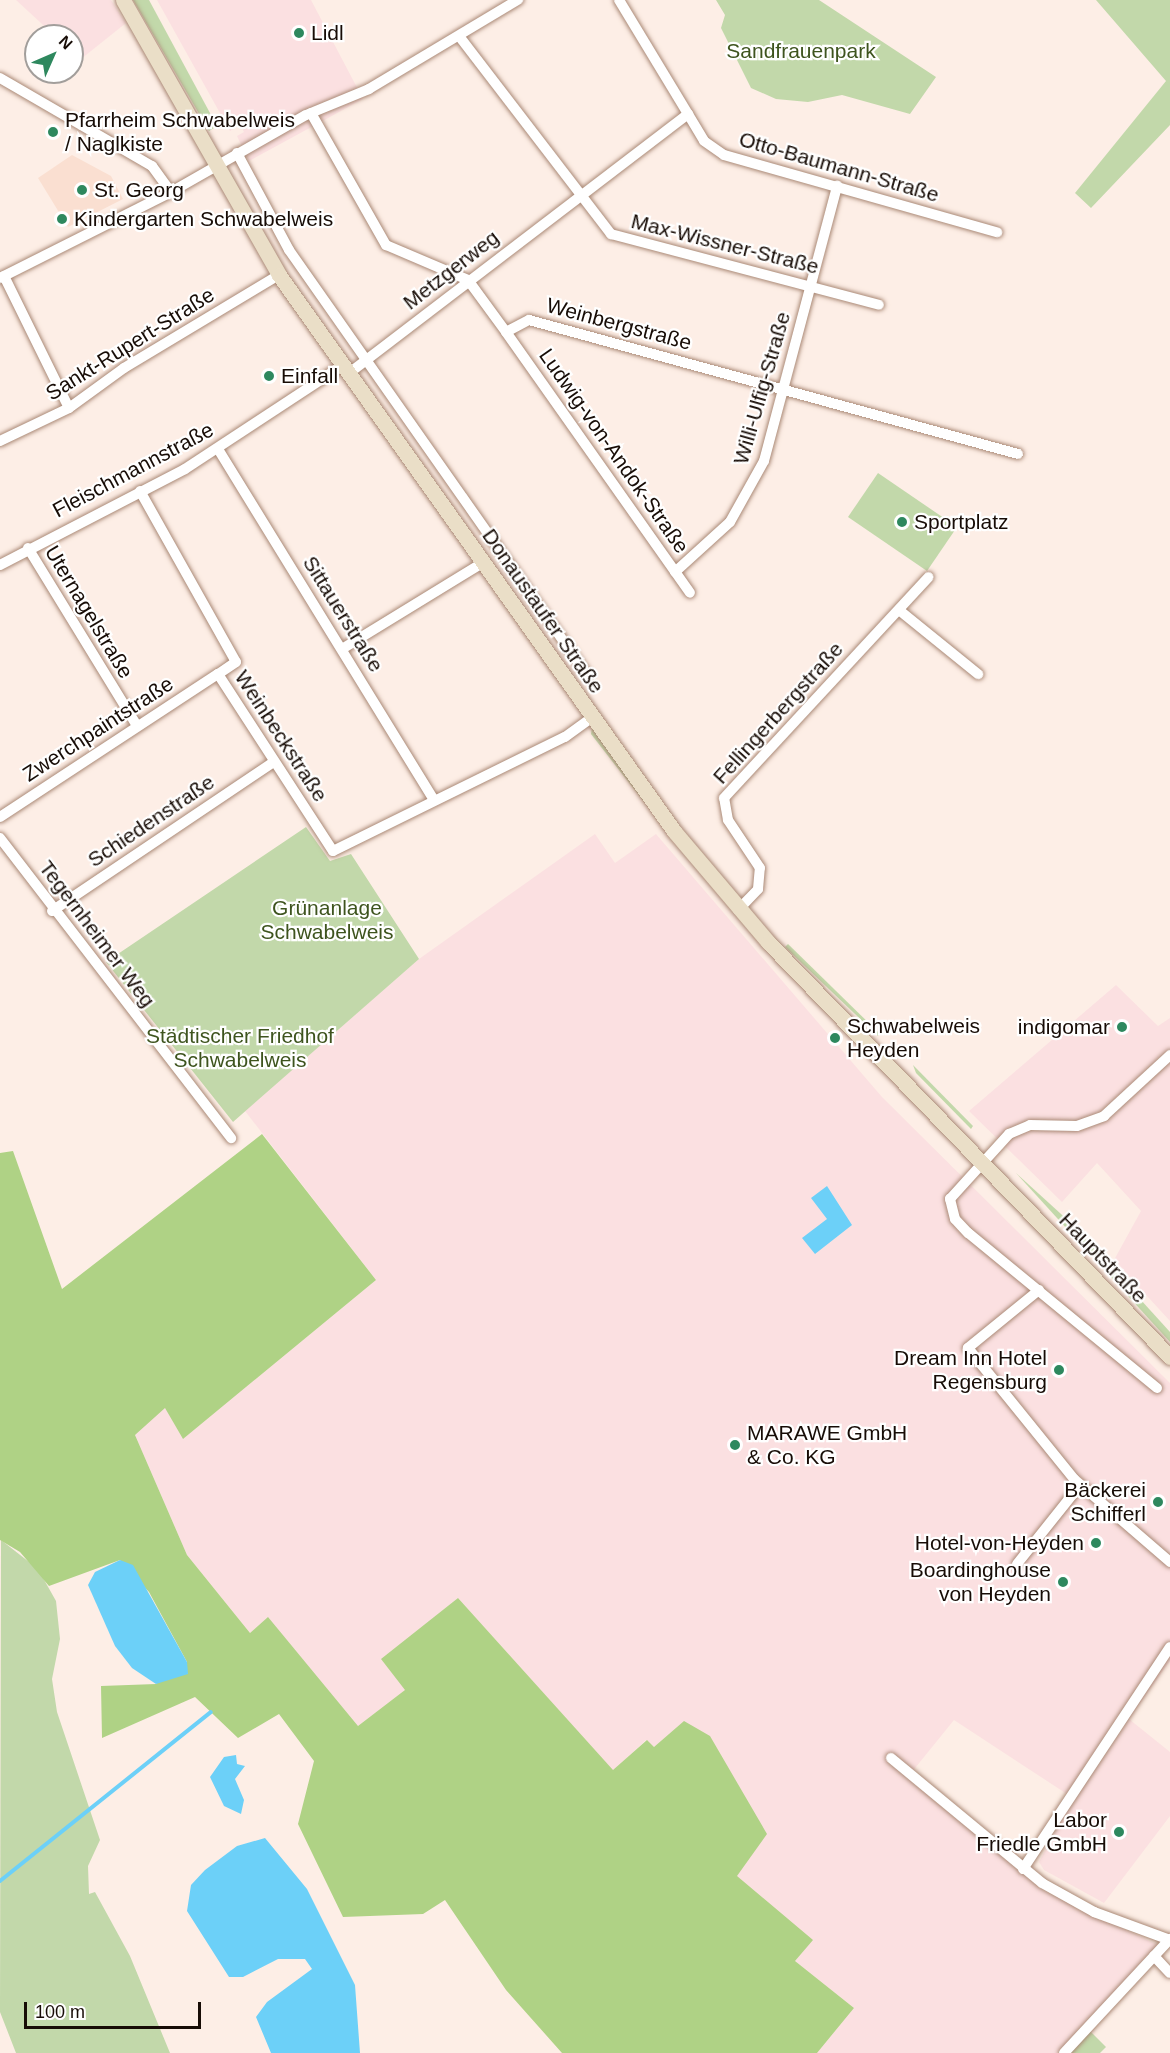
<!DOCTYPE html>
<meta charset="utf-8">
<style>
body{margin:0}
#map{position:relative;width:1170px;height:2053px;overflow:hidden;background:#fdeee6;font-family:Arial,sans-serif}
div>[style]{position:absolute}
.commercial>*{inset:0;background:#fbe0e1}
.built>*{inset:0;background:#fadfd1}
.green>*{inset:0;background:#c2d8aa}
.forest>*{inset:0;background:#afd285}
.water>*{inset:0;background:#6cd0f8}
.stream>*{height:4px;margin:-2px;padding:0 2px;transform-origin:2px;border-radius:2px;background:#6cd0f8}
.roads{filter:drop-shadow(0 0 2px #aa8976) drop-shadow(0 0 2px #aa8976)}
.minor>*{height:10px;margin:-5px;padding:0 5px;transform-origin:5px;border-radius:5px;background:#fff}
.secondary>*{height:15px;margin:-7.5px;padding:0 7.5px;transform-origin:7.5px;border-radius:7.5px;background:#eadec7}
.dots>*{width:16px;height:16px;translate:-50% -50%;box-sizing:border-box;border:3px solid #fff;border-radius:50%}
span{translate:-50% -50%;white-space:nowrap;text-align:center;line-height:1.15;-webkit-text-stroke:4.5px #fff;paint-order:stroke}
.poi-label{font-size:21px;color:#170c06}
.left{translate:0 -50%;text-align:left}
.right{translate:-100% -50%;text-align:right}
.park-label{font-size:21px;color:#3e541e}
.street-label{font-size:21px;color:#170c06}
.north{position:absolute;left:24px;top:24px;width:60px;height:60px;box-sizing:border-box;background:#fff;border:2px solid #a29e9b;border-radius:50%;rotate:45deg;font-size:16px;font-weight:700;line-height:24px;text-align:center;color:#170c06}
.north::after{content:'';display:block;margin:auto;width:21px;height:27px;background:#2e885e;clip-path:polygon(50% 0,100% 100%,50% 72%,0 100%)}
.scale{position:absolute;left:24px;top:2002px;width:177px;height:27px;box-sizing:border-box;border:3px solid #170c06;border-top:0;padding-left:8px;font-size:18px;line-height:21px;white-space:nowrap;color:#170c06;-webkit-text-stroke:4px #fff;paint-order:stroke}
</style>
<div id="map">
<div class="commercial">
<div style="clip-path:polygon(16px 0,111px 0,126px 23px,81px 59px,72px 51px,72px 36px,55px 36px)"></div>
<div style="clip-path:polygon(157px 0,311px 0,363px 99px,249px 161px,237px 136px,244px 132px,240px 125px,230px 131px)"></div>
<div style="clip-path:polygon(595px 834px,615px 863px,656px 834px,882px 1097px,1170px 1383px,1170px 1661px,1129px 1719px,1170px 1752px,1170px 1816px,1104px 1903px,1044px 1870px,1039px 1862px,1073px 1798px,954px 1720px,907px 1778px,1044px 1891px,1158px 1945px,1057px 2053px,817px 2053px,854px 2008px,795px 1961px,812px 1940px,736px 1876px,684px 1722px,654px 1747px,646px 1740px,613px 1771px,458px 1598px,382px 1660px,406px 1690px,358px 1726px,268px 1618px,250px 1633px,187px 1555px,135px 1435px,165px 1407px,183px 1439px,376px 1280px,245px 1111px,419px 959px)"></div>
<div style="clip-path:polygon(1116px 985px,1158px 1026px,1170px 1018px,1170px 1321px,1114px 1260px,1141px 1211px,1097px 1163px,1062px 1202px,969px 1111px)"></div>
</div>
<div class="built">
<div style="clip-path:polygon(72px 155px,111px 176px,123px 199px,68px 227px,38px 178px)"></div>
</div>
<div class="green">
<div style="clip-path:polygon(133px 0,149px 0,217px 126px,209px 131px)"></div>
<div style="clip-path:polygon(716px 0,819px 0,936px 77px,910px 114px,842px 95px,808px 102px,776px 99px,751px 88px,721px 28px,725px 15px)"></div>
<div style="clip-path:polygon(1096px 0,1170px 0,1170px 125px,1091px 208px,1075px 193px,1166px 81px)"></div>
<div style="clip-path:polygon(878px 473px,957px 527px,927px 571px,848px 517px)"></div>
<div style="clip-path:polygon(592px 728px,679px 847px,591px 734px)"></div>
<div style="clip-path:polygon(306px 827px,330px 861px,351px 854px,419px 959px,233px 1122px,106px 962px)"></div>
<div style="clip-path:polygon(788px 944px,879px 1033px,878px 1036px,785px 947px)"></div>
<div style="clip-path:polygon(913px 1065px,973px 1126px,971px 1129px,916px 1073px)"></div>
<div style="clip-path:polygon(1016px 1173px,1072px 1224px,1170px 1332px,1170px 1342px)"></div>
<div style="clip-path:polygon(1px 1540px,38px 1569px,56px 1601px,60px 1639px,52px 1679px,57px 1712px,100px 1840px,88px 1866px,89px 1894px,95px 1892px,130px 1956px,170px 2053px,16px 2053px,0 2012px)"></div>
<div style="clip-path:polygon(1090px 2031px,1106px 2047px,1100px 2053px,1070px 2053px)"></div>
</div>
<div class="forest">
<div style="clip-path:polygon(262px 1134px,376px 1280px,183px 1439px,165px 1408px,135px 1435px,187px 1555px,250px 1633px,268px 1617px,358px 1726px,405px 1690px,381px 1659px,458px 1598px,613px 1770px,647px 1740px,654px 1747px,684px 1721px,710px 1736px,767px 1834px,737px 1876px,813px 1940px,795px 1961px,854px 2008px,817px 2053px,562px 2053px,506px 1990px,445px 1900px,423px 1914px,343px 1917px,298px 1824px,314px 1761px,279px 1714px,238px 1738px,195px 1697px,102px 1738px,101px 1686px,156px 1684px,187px 1662px,149px 1592px,120px 1560px,49px 1586px,20px 1552px,0 1540px,0 1153px,13px 1151px,62px 1289px)"></div>
</div>
<div class="water">
<div style="clip-path:polygon(827px 1186px,852px 1225px,815px 1254px,802px 1238px,827px 1219px,811px 1198px)"></div>
<div style="clip-path:polygon(120px 1560px,133px 1565px,187px 1662px,188px 1674px,156px 1684px,132px 1668px,115px 1646px,88px 1585px,95px 1572px)"></div>
<div style="clip-path:polygon(236px 1755px,237px 1764px,245px 1766px,235px 1779px,244px 1800px,241px 1814px,224px 1806px,210px 1777px,224px 1757px)"></div>
<div style="clip-path:polygon(265px 1838px,307px 1889px,355px 1985px,360px 2053px,271px 2053px,256px 2017px,267px 2002px,312px 1969px,305px 1959px,278px 1959px,243px 1977px,229px 1977px,187px 1911px,191px 1885px,205px 1870px,237px 1846px)"></div>
</div>
<div class="stream">
<div style="left:0;top:1881px;width:270px;rotate:-38.7deg"></div>
</div>
<div class="roads">
<div class="minor">
<div style="left:459px;top:36px;width:250px;rotate:52.5deg"></div>
<div style="left:611px;top:234px;width:277px;rotate:14.8deg"></div>
<div style="left:0;top:78px;width:176px;rotate:30.1deg"></div>
<div style="left:152px;top:166px;width:32px;rotate:54deg"></div>
<div style="left:311px;top:113px;width:152px;rotate:60.4deg"></div>
<div style="left:386px;top:245px;width:89px;rotate:23.1deg"></div>
<div style="left:468px;top:280px;width:64px;rotate:53.8deg"></div>
<div style="left:506px;top:332px;width:26px;rotate:-28deg"></div>
<div style="left:529px;top:320px;width:507px;rotate:15.32deg"></div>
<div style="left:688px;top:114px;width:31px;rotate:59deg"></div>
<div style="left:704px;top:141px;width:24px;rotate:35deg"></div>
<div style="left:724px;top:155px;width:284px;rotate:15.8deg"></div>
<div style="left:237px;top:153px;width:110px;rotate:61.8deg"></div>
<div style="left:289px;top:250px;width:520px;rotate:54.94deg"></div>
<div style="left:4px;top:276px;width:147px;rotate:63.8deg"></div>
<div style="left:0;top:278px;width:191px;rotate:-26.7deg"></div>
<div style="left:171px;top:192px;width:155px;rotate:-29.7deg"></div>
<div style="left:306px;top:115px;width:68px;rotate:-22.4deg"></div>
<div style="left:369px;top:89px;width:174px;rotate:-30.9deg"></div>
<div style="left:506px;top:332px;width:319px;rotate:54.8deg"></div>
<div style="left:348px;top:374px;width:428px;rotate:-37.4deg"></div>
<div style="left:688px;top:114px;width:133px;rotate:-121.2deg"></div>
<div style="left:0;top:441px;width:76px;rotate:-25.6deg"></div>
<div style="left:69px;top:408px;width:68px;rotate:-36deg"></div>
<div style="left:124px;top:368px;width:181px;rotate:-31deg"></div>
<div style="left:218px;top:449px;width:412px;rotate:58.4deg"></div>
<div style="left:140px;top:491px;width:196px;rotate:60.7deg"></div>
<div style="left:236px;top:662px;width:22px;rotate:146deg"></div>
<div style="left:218px;top:674px;width:211px;rotate:57deg"></div>
<div style="left:333px;top:851px;width:258px;rotate:-26.2deg"></div>
<div style="left:565px;top:737px;width:32px;rotate:-36deg"></div>
<div style="left:28px;top:548px;width:209px;rotate:58.5deg"></div>
<div style="left:0;top:565px;width:208px;rotate:-27.4deg"></div>
<div style="left:185px;top:469px;width:188px;rotate:-33.3deg"></div>
<div style="left:675px;top:572px;width:74px;rotate:-42.3deg"></div>
<div style="left:730px;top:522px;width:70px;rotate:-60.9deg"></div>
<div style="left:764px;top:461px;width:285px;rotate:-75.1deg"></div>
<div style="left:899px;top:610px;width:102px;rotate:39deg"></div>
<div style="left:342px;top:649px;width:167px;rotate:-31.5deg"></div>
<div style="left:0;top:817px;width:261px;rotate:-33.3deg"></div>
<div style="left:0;top:838px;width:379px;rotate:52.4deg"></div>
<div style="left:738px;top:910px;width:29px;rotate:-46deg"></div>
<div style="left:758px;top:889px;width:21px;rotate:-85deg"></div>
<div style="left:760px;top:868px;width:58px;rotate:-123.7deg"></div>
<div style="left:728px;top:820px;width:22px;rotate:-100deg"></div>
<div style="left:724px;top:798px;width:301px;rotate:-47.2deg"></div>
<div style="left:52px;top:911px;width:265px;rotate:-33.9deg"></div>
<div style="left:1039px;top:1290px;width:92px;rotate:140.8deg"></div>
<div style="left:968px;top:1348px;width:169px;rotate:51deg"></div>
<div style="left:1074px;top:1479px;width:127px;rotate:40.8deg"></div>
<div style="left:1157px;top:1388px;width:244px;rotate:-140.6deg"></div>
<div style="left:968px;top:1233px;width:19px;rotate:-133deg"></div>
<div style="left:955px;top:1219px;width:21px;rotate:-104deg"></div>
<div style="left:950px;top:1199px;width:88px;rotate:-47.8deg"></div>
<div style="left:1009px;top:1134px;width:23px;rotate:-23deg"></div>
<div style="left:1030px;top:1125px;width:47px;rotate:1.2deg"></div>
<div style="left:1077px;top:1126px;width:29px;rotate:-20deg"></div>
<div style="left:1104px;top:1116px;width:90px;rotate:-42.7deg"></div>
<div style="left:1017px;top:1564px;width:101px;rotate:-51.4deg"></div>
<div style="left:891px;top:1758px;width:196px;rotate:39.6deg"></div>
<div style="left:1042px;top:1883px;width:60px;rotate:29.1deg"></div>
<div style="left:1094px;top:1912px;width:81px;rotate:20.2deg"></div>
<div style="left:1023px;top:1869px;width:266px;rotate:-56.5deg"></div>
<div style="left:1154px;top:1956px;width:23px;rotate:47deg"></div>
<div style="left:1064px;top:2053px;width:156px;rotate:-47.1deg"></div>
</div>
<div class="secondary">
<div style="left:123px;top:0;width:316px;rotate:60.4deg"></div>
<div style="left:279px;top:275px;width:682px;rotate:54.61deg"></div>
<div style="left:674px;top:831px;width:145px;rotate:49.7deg"></div>
<div style="left:768px;top:942px;width:578px;rotate:45.91deg"></div>
</div>
</div>
<div class="dots">
<div style="left:299px;top:33px;background:#2e885e"></div>
<div style="left:53px;top:132px;background:#2e885e"></div>
<div style="left:82px;top:190px;background:#2e885e"></div>
<div style="left:62px;top:219px;background:#2e885e"></div>
<div style="left:269px;top:376px;background:#2e885e"></div>
<div style="left:902px;top:522px;background:#2e885e"></div>
<div style="left:1122px;top:1027px;background:#2e885e"></div>
<div style="left:835px;top:1038px;background:#2e885e"></div>
<div style="left:1059px;top:1370px;background:#2e885e"></div>
<div style="left:735px;top:1445px;background:#2e885e"></div>
<div style="left:1158px;top:1502px;background:#2e885e"></div>
<div style="left:1096px;top:1543px;background:#2e885e"></div>
<div style="left:1063px;top:1582px;background:#2e885e"></div>
<div style="left:1119px;top:1832px;background:#2e885e"></div>
</div>
<div class="poi-label">
<span class="left" style="left:311px;top:33px">Lidl</span>
<span class="left" style="left:65px;top:132px">Pfarrheim Schwabelweis<br>/ Naglkiste</span>
<span class="left" style="left:94px;top:190px">St. Georg</span>
<span class="left" style="left:74px;top:219px">Kindergarten Schwabelweis</span>
<span class="left" style="left:281px;top:376px">Einfall</span>
<span class="left" style="left:914px;top:522px">Sportplatz</span>
<span class="left" style="left:847px;top:1038px">Schwabelweis<br>Heyden</span>
<span class="right" style="left:1110px;top:1027px">indigomar</span>
<span class="right" style="left:1047px;top:1370px">Dream Inn Hotel<br>Regensburg</span>
<span class="left" style="left:747px;top:1445px">MARAWE GmbH<br>&amp; Co. KG</span>
<span class="right" style="left:1146px;top:1502px">Bäckerei<br>Schifferl</span>
<span class="right" style="left:1084px;top:1543px">Hotel-von-Heyden</span>
<span class="right" style="left:1051px;top:1582px">Boardinghouse<br>von Heyden</span>
<span class="right" style="left:1107px;top:1832px">Labor<br>Friedle GmbH</span>
</div>
<div class="park-label">
<span style="left:801px;top:51px">Sandfrauenpark</span>
<span style="left:327px;top:920px">Grünanlage<br>Schwabelweis</span>
<span style="left:240px;top:1048px">Städtischer Friedhof<br>Schwabelweis</span>
</div>
<div class="street-label">
<span style="left:839px;top:167px;rotate:16deg">Otto-Baumann-Straße</span>
<span style="left:725px;top:244px;rotate:14deg">Max-Wissner-Straße</span>
<span style="left:451px;top:270px;rotate:-38deg">Metzgerweg</span>
<span style="left:619px;top:324px;rotate:15deg">Weinbergstraße</span>
<span style="left:130px;top:344px;rotate:-32deg">Sankt-Rupert-Straße</span>
<span style="left:762px;top:388px;rotate:-74deg">Willi-Ulfig-Straße</span>
<span style="left:614px;top:451px;rotate:55deg">Ludwig-von-Andok-Straße</span>
<span style="left:133px;top:470px;rotate:-28deg">Fleischmannstraße</span>
<span style="left:543px;top:611px;rotate:55deg">Donaustaufer Straße</span>
<span style="left:89px;top:612px;rotate:59deg">Uternagelstraße</span>
<span style="left:343px;top:614px;rotate:58deg">Sittauerstraße</span>
<span style="left:778px;top:713px;rotate:-48deg">Fellingerbergstraße</span>
<span style="left:98px;top:729px;rotate:-33deg">Zwerchpaintstraße</span>
<span style="left:281px;top:736px;rotate:57deg">Weinbeckstraße</span>
<span style="left:151px;top:821px;rotate:-34deg">Schiedenstraße</span>
<span style="left:97px;top:934px;rotate:53deg">Tegernheimer Weg</span>
<span style="left:1103px;top:1258px;rotate:46deg">Hauptstraße</span>
</div>
<div class="north">N</div>
<div class="scale">100 m</div>
</div>
